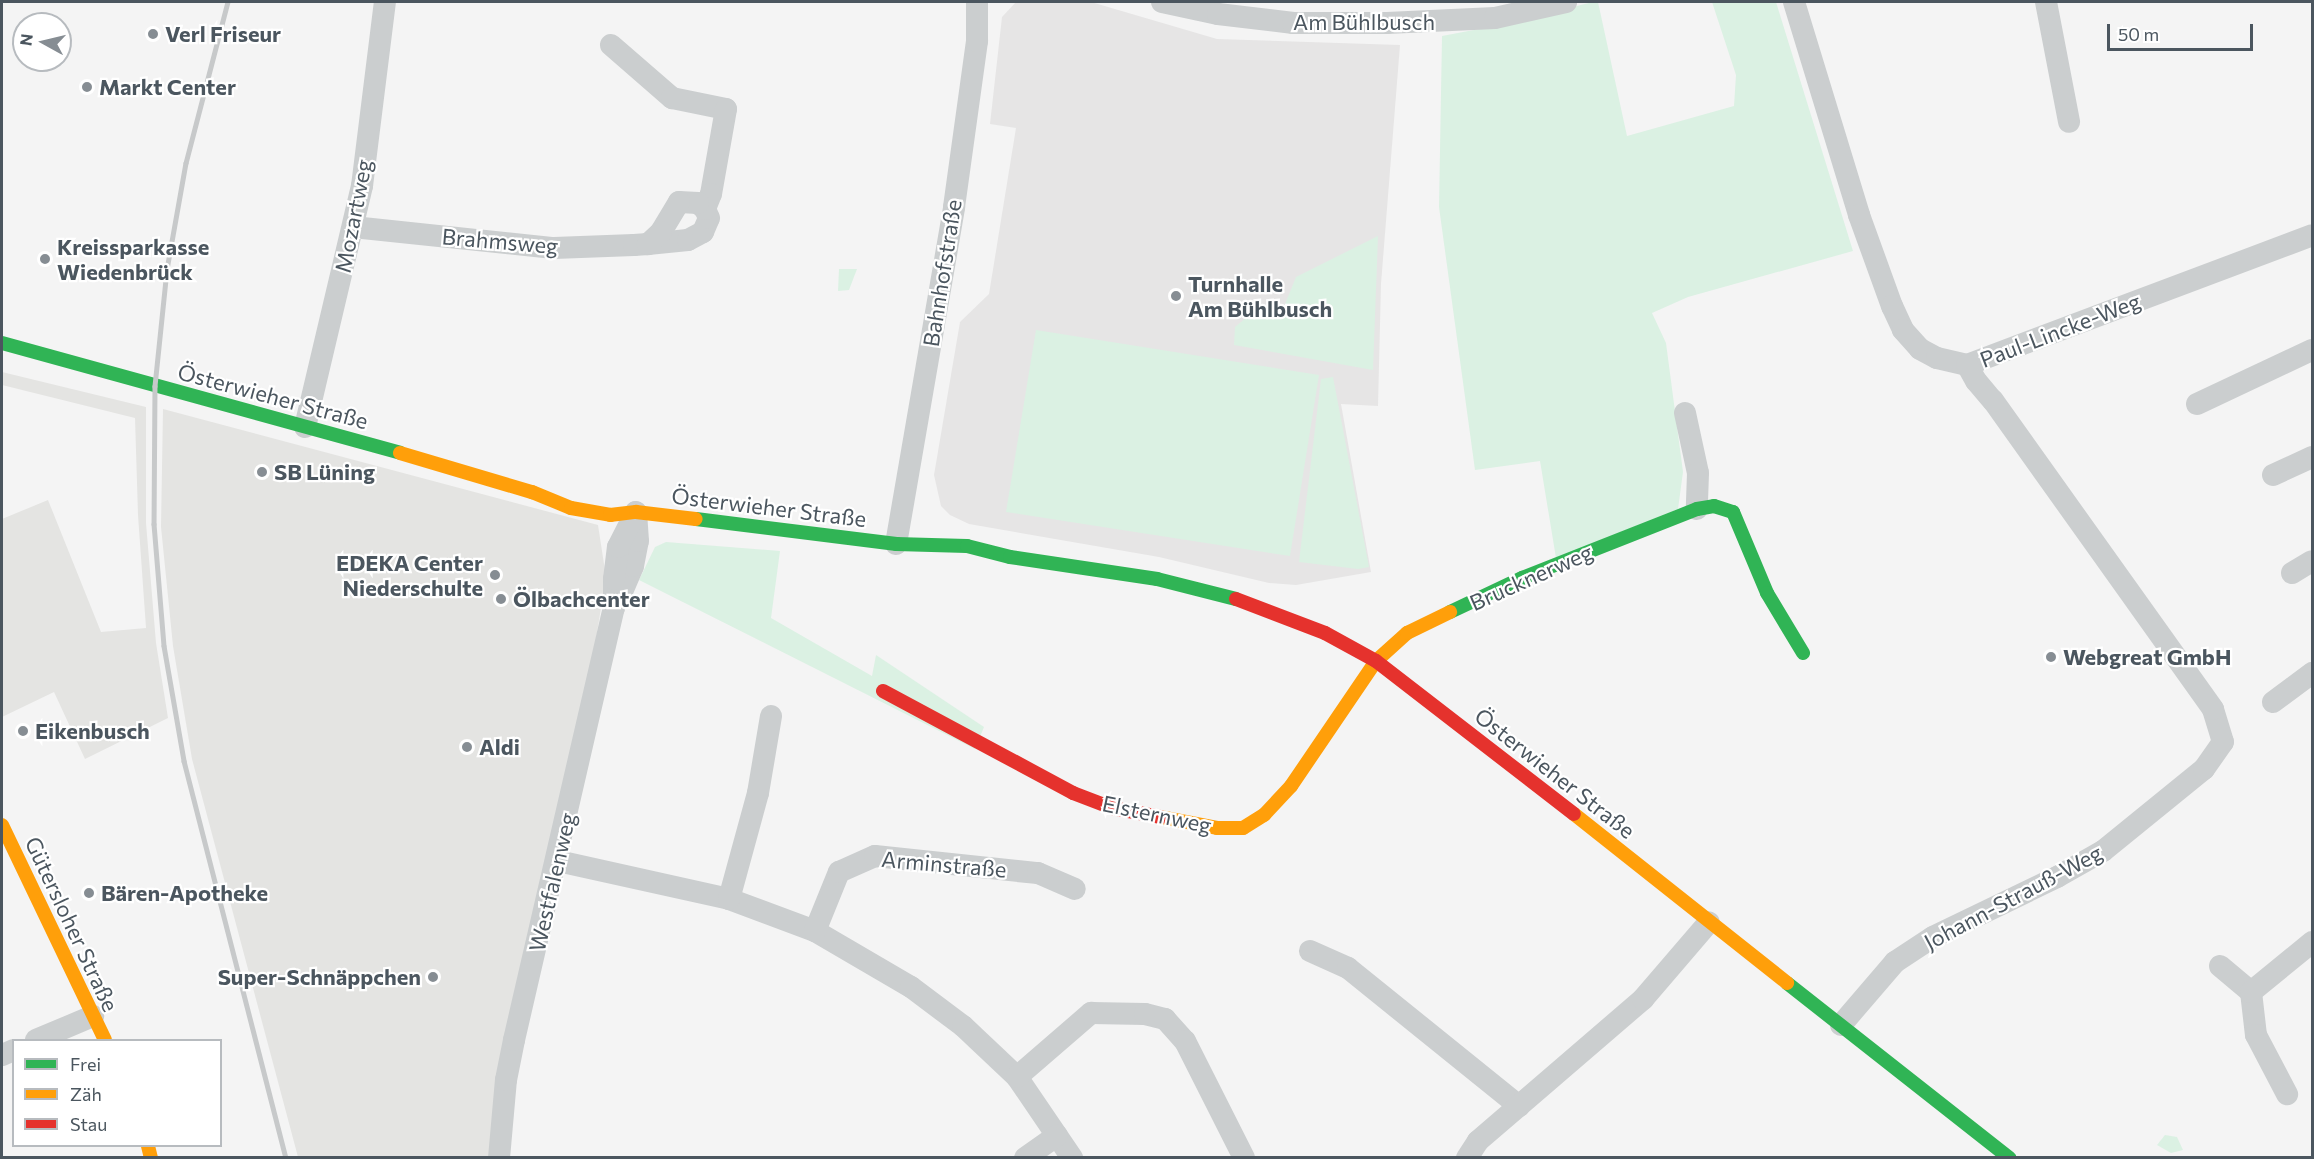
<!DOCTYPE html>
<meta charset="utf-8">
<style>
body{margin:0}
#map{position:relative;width:2314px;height:1159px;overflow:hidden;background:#f4f4f4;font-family:Commissioner,sans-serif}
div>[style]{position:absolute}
.commercial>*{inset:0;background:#e4e4e2}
.education>*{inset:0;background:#e6e5e5}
.green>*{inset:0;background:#dbf1e3}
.street>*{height:22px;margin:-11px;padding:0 11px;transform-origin:11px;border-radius:11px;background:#cbcecf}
.fast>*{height:14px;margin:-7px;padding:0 7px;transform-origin:7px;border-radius:7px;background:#30b455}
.slow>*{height:14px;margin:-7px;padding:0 7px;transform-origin:7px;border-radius:7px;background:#ff9f0a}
.jam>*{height:14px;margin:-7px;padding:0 7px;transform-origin:7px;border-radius:7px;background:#e5322d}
.rail>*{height:4.5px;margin:-2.25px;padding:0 2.25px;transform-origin:2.25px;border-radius:2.25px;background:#c7c9ca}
.dots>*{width:16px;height:16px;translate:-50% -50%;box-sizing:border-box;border:3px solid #fff;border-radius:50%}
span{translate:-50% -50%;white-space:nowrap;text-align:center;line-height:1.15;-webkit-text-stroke:4.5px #fff;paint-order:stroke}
.street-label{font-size:22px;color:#4b565f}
.poi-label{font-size:22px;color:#4b565f;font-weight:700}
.left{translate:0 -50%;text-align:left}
.right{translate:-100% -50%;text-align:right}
.frame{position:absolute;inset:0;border:3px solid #4b565f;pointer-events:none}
.legend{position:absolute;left:12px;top:1039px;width:210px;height:108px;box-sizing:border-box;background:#fff;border:2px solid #b7bbbf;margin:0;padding:8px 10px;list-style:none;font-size:18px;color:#4b565f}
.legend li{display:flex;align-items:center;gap:12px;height:30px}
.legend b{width:30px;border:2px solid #b7bbbf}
.north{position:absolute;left:12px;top:12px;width:60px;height:60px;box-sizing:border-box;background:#fff;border:2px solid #b7bbbf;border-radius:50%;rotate:278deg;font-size:16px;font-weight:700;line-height:24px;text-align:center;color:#4b565f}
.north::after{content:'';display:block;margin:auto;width:21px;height:27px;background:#868d93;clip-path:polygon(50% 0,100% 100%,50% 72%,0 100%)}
.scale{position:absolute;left:2107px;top:24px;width:146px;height:27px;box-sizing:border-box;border:3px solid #4b565f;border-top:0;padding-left:8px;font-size:18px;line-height:21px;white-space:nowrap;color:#4b565f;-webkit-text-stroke:4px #fff;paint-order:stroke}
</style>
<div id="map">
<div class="commercial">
<div style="clip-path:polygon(2px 372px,146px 407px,146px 523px,156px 643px,168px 718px,85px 759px,54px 692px,2px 717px,2px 519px,48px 500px,101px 632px,146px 628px,138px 515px,135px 418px,2px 385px)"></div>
<div style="clip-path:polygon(163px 409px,598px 525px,606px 577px,586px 701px,492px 1157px,298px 1157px,192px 759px,173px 646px,161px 527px)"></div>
</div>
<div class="education">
<div style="clip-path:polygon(1016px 2px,1091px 2px,1217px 39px,1400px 45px,1381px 284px,1378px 406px,1341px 404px,1371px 572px,1296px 585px,1269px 583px,1159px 557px,969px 524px,950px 515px,941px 506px,934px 475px,960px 322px,989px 294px,1016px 128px,990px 124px,1002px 17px)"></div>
</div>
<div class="green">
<div style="clip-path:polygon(1593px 2px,1598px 2px,1627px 136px,1734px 106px,1736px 75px,1712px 2px,1776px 2px,1853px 251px,1688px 297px,1652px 313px,1666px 343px,1683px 472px,1678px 509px,1556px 558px,1540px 461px,1475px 470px,1439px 207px,1442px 36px,1495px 26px)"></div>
<div style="clip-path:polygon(1378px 236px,1373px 370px,1234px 345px,1235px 327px,1252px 313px,1281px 314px,1296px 277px)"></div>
<div style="clip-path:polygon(839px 269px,857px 269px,849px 290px,838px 291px)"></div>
<div style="clip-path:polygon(1036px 330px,1319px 375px,1290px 556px,1006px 512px)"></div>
<div style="clip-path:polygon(1333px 377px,1369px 567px,1358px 569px,1299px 562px,1321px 379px)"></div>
<div style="clip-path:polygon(666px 542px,780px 551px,771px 618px,872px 676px,876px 655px,984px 727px,975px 749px,639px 580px,655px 547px)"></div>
<div style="clip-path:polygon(2165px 1135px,2177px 1137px,2183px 1150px,2171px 1153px,2157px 1145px)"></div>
</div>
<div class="street">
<div style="left:1162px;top:2px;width:57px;rotate:12.1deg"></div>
<div style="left:1218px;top:14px;width:76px;rotate:6.8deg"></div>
<div style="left:1293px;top:23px;width:94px"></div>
<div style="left:1387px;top:23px;width:108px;rotate:-2.7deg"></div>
<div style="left:1495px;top:18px;width:73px;rotate:-12.7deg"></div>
<div style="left:1794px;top:2px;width:223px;rotate:73deg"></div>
<div style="left:1859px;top:215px;width:97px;rotate:70.1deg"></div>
<div style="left:1892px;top:306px;width:26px;rotate:65deg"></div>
<div style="left:1903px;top:330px;width:25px;rotate:48deg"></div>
<div style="left:1920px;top:349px;width:19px;rotate:28deg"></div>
<div style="left:1937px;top:358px;width:31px;rotate:13deg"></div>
<div style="left:1967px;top:365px;width:369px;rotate:-20.6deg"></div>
<div style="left:2046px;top:2px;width:122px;rotate:79.1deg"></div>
<div style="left:611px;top:45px;width:81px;rotate:41deg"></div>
<div style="left:672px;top:98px;width:55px;rotate:11.5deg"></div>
<div style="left:726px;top:109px;width:86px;rotate:100deg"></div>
<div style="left:711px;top:194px;width:16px;rotate:112deg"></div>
<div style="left:353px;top:227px;width:202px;rotate:6deg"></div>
<div style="left:554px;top:248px;width:80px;rotate:-2.1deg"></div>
<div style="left:634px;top:245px;width:14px;rotate:-4deg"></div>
<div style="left:648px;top:244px;width:40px;rotate:-5.7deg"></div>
<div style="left:688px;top:240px;width:17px;rotate:-28deg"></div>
<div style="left:703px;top:232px;width:15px;rotate:-67deg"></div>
<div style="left:709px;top:218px;width:10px;rotate:-114deg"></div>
<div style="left:705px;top:209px;width:9px;rotate:-139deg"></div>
<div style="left:698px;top:203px;width:19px;rotate:-177deg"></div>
<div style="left:679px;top:202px;width:35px;rotate:121deg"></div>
<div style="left:661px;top:232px;width:18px;rotate:137deg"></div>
<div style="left:2197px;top:404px;width:127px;rotate:-25.2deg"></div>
<div style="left:1685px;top:413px;width:61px;rotate:77.8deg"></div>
<div style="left:1698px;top:473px;width:36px;rotate:92deg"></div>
<div style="left:305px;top:427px;width:248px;rotate:-76.7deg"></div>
<div style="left:362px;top:186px;width:185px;rotate:-82.9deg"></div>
<div style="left:2273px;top:475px;width:43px;rotate:-24.8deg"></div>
<div style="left:896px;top:544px;width:342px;rotate:-80.2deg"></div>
<div style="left:954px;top:207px;width:168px;rotate:-82.1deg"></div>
<div style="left:977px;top:41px;width:39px;rotate:-90deg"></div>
<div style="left:2292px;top:573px;width:23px;rotate:-31deg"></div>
<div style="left:619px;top:599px;width:36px;rotate:-67deg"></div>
<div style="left:633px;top:566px;width:25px;rotate:-79deg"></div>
<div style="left:638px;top:541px;width:29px;rotate:-94deg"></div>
<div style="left:2273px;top:702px;width:49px;rotate:-36.6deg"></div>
<div style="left:558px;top:861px;width:175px;rotate:12.5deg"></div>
<div style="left:729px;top:899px;width:92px;rotate:20.4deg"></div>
<div style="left:815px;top:931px;width:111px;rotate:30.3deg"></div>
<div style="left:911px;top:987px;width:65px;rotate:36.9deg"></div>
<div style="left:963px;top:1026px;width:74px;rotate:43.4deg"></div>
<div style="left:1017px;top:1077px;width:98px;rotate:55.8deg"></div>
<div style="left:729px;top:899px;width:110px;rotate:-74.7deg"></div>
<div style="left:758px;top:793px;width:78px;rotate:-80.4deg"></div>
<div style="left:815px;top:931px;width:64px;rotate:-67.9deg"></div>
<div style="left:839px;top:872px;width:39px;rotate:-24deg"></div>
<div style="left:875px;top:856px;width:164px;rotate:6deg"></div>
<div style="left:1038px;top:873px;width:40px;rotate:23.4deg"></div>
<div style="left:1310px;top:951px;width:42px;rotate:24.1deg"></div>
<div style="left:1348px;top:968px;width:220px;rotate:38.9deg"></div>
<div style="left:2220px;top:966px;width:40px;rotate:40deg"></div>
<div style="left:2251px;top:992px;width:43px;rotate:83.4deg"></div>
<div style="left:2256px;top:1035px;width:67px;rotate:62.3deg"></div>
<div style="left:2251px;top:992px;width:79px;rotate:-39.3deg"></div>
<div style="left:1841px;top:1025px;width:83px;rotate:-49.4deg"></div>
<div style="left:1895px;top:962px;width:45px;rotate:-33.3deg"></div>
<div style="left:1933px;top:937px;width:138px;rotate:-25.8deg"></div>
<div style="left:2057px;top:877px;width:53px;rotate:-29.5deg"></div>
<div style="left:2103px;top:851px;width:130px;rotate:-39.1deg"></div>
<div style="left:2204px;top:769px;width:33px;rotate:-55deg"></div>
<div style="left:2223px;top:742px;width:34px;rotate:-107deg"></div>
<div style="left:2213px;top:709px;width:379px;rotate:-125.5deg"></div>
<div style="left:1993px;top:401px;width:26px;rotate:-130deg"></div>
<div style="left:1976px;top:381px;width:18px;rotate:-119deg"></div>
<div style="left:36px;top:1040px;width:62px;rotate:-22.8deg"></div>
<div style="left:2px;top:1055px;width:13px;rotate:-23deg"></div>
<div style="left:1017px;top:1077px;width:98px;rotate:-40.9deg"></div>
<div style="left:1091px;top:1013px;width:54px;rotate:1.1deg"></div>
<div style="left:1145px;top:1014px;width:21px;rotate:14deg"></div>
<div style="left:1165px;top:1019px;width:30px;rotate:48deg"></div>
<div style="left:1185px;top:1041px;width:131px;rotate:63.2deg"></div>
<div style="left:499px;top:1158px;width:78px;rotate:-84.9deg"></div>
<div style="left:506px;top:1080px;width:41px;rotate:-78.7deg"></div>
<div style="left:514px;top:1040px;width:443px;rotate:-77deg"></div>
<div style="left:614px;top:608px;width:29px;rotate:-90deg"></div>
<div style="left:614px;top:579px;width:32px;rotate:-83deg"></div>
<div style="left:618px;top:547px;width:39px;rotate:-63deg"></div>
<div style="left:1025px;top:1158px;width:39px;rotate:-35deg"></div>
<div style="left:1467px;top:1158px;width:20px;rotate:-57deg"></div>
<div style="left:1478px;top:1141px;width:218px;rotate:-40.7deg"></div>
<div style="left:1643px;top:999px;width:101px;rotate:-49.4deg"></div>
</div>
<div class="fast">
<div style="left:2px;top:343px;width:413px;rotate:15.4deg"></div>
<div style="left:696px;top:519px;width:202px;rotate:7.1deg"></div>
<div style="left:896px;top:544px;width:71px;rotate:1.6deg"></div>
<div style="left:967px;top:546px;width:44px;rotate:14.3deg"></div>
<div style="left:1010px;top:557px;width:149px;rotate:8.5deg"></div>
<div style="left:1157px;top:579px;width:81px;rotate:14.2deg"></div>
<div style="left:1450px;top:612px;width:80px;rotate:-25.3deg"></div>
<div style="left:1522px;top:578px;width:188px;rotate:-21.5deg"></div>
<div style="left:1697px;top:509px;width:17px;rotate:-10deg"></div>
<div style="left:1714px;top:506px;width:20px;rotate:18deg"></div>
<div style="left:1733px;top:512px;width:88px;rotate:67.2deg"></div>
<div style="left:1767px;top:593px;width:70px;rotate:59deg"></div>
<div style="left:1787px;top:983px;width:283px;rotate:38.2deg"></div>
</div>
<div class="slow">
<div style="left:400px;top:453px;width:138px;rotate:16.5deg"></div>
<div style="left:532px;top:492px;width:42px;rotate:22.3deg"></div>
<div style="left:571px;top:508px;width:40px;rotate:10deg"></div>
<div style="left:610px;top:515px;width:26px;rotate:-7deg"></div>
<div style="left:636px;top:512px;width:60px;rotate:6.7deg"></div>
<div style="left:1574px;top:814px;width:272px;rotate:38.4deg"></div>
<div style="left:1161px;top:817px;width:57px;rotate:11.1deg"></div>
<div style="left:1217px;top:828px;width:26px"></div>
<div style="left:1243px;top:828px;width:25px;rotate:-32deg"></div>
<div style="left:1264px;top:815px;width:40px;rotate:-47deg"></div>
<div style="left:1291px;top:786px;width:151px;rotate:-55.8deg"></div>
<div style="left:1376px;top:661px;width:42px;rotate:-42.1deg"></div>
<div style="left:1407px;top:633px;width:48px;rotate:-26deg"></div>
<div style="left:2px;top:825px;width:238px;rotate:64.4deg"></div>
<div style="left:148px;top:1146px;width:12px;rotate:76deg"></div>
</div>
<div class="jam">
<div style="left:1236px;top:599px;width:95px;rotate:20.9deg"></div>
<div style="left:1325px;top:633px;width:58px;rotate:28.8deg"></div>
<div style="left:1376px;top:661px;width:250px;rotate:37.7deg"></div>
<div style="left:883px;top:691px;width:216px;rotate:28.2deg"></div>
<div style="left:1073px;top:793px;width:42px;rotate:21deg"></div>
<div style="left:1112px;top:808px;width:50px;rotate:10.4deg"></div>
</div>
<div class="rail">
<div style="left:228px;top:2px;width:166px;rotate:104.6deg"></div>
<div style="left:186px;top:163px;width:109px;rotate:100.1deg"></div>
<div style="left:167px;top:270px;width:117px;rotate:95.9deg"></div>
<div style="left:155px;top:386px;width:138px;rotate:90.4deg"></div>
<div style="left:154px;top:524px;width:122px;rotate:85.3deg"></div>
<div style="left:164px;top:646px;width:117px;rotate:80.1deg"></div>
<div style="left:184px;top:761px;width:410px;rotate:75.6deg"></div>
</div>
<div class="dots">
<div style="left:153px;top:34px;background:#868d93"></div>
<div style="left:87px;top:87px;background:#868d93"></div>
<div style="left:45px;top:259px;background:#868d93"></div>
<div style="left:1176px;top:296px;background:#868d93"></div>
<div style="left:262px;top:472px;background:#868d93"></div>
<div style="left:495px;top:575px;background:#868d93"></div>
<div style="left:501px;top:599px;background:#868d93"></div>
<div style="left:2051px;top:657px;background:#868d93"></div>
<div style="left:23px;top:731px;background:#868d93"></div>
<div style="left:467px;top:747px;background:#868d93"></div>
<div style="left:89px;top:893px;background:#868d93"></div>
<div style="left:433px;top:977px;background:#868d93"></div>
</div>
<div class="street-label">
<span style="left:1364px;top:22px">Am Bühlbusch</span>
<span style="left:353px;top:216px;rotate:-79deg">Mozartweg</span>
<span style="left:500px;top:241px;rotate:5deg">Brahmsweg</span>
<span style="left:942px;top:273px;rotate:-81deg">Bahnhofstraße</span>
<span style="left:2060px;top:330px;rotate:-21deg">Paul-Lincke-Weg</span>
<span style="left:273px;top:396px;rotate:15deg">Österwieher Straße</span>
<span style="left:769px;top:507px;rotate:7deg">Österwieher Straße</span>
<span style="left:1531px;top:577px;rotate:-24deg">Brucknerweg</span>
<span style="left:1555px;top:773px;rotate:38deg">Österwieher Straße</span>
<span style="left:1157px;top:814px;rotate:12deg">Elsternweg</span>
<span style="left:944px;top:864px;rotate:5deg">Arminstraße</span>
<span style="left:552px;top:882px;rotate:-77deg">Westfalenweg</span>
<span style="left:2013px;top:897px;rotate:-28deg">Johann-Strauß-Weg</span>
<span style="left:72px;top:924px;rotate:65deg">Gütersloher Straße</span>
</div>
<div class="poi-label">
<span class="left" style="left:165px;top:34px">Verl Friseur</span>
<span class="left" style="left:99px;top:87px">Markt Center</span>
<span class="left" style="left:57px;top:259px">Kreissparkasse<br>Wiedenbrück</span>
<span class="left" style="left:1188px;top:296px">Turnhalle<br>Am Bühlbusch</span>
<span class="left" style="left:274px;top:472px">SB Lüning</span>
<span class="right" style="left:483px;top:575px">EDEKA Center<br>Niederschulte</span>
<span class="left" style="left:513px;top:599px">Ölbachcenter</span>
<span class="left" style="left:2063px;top:657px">Webgreat GmbH</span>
<span class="left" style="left:35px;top:731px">Eikenbusch</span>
<span class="left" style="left:479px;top:747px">Aldi</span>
<span class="left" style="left:101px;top:893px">Bären-Apotheke</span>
<span class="right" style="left:421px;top:977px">Super-Schnäppchen</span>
</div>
<div class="frame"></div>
<ul class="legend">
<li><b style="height:8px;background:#30b455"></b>Frei</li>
<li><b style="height:8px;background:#ff9f0a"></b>Zäh</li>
<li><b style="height:8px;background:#e5322d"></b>Stau</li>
</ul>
<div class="north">N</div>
<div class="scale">50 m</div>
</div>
